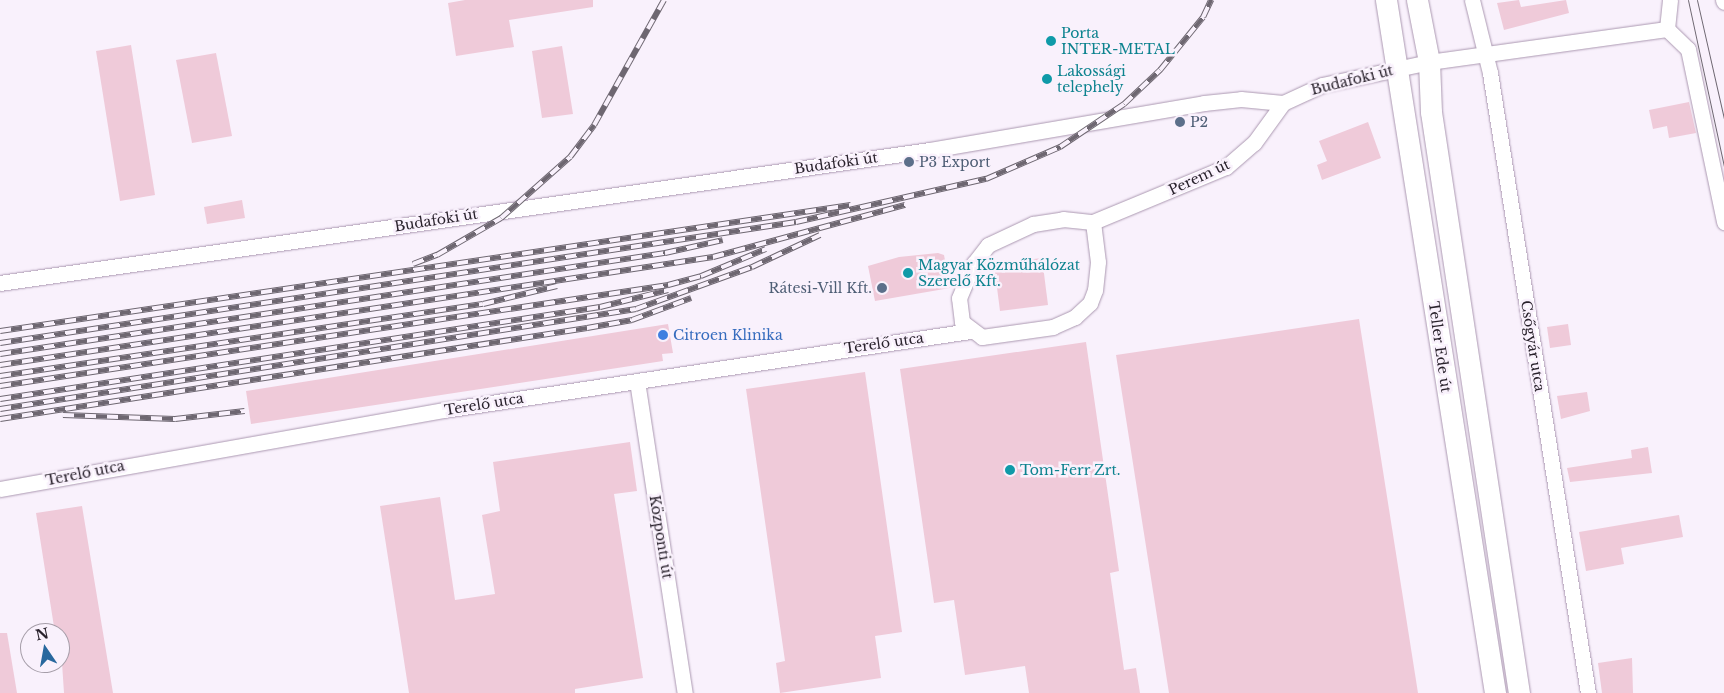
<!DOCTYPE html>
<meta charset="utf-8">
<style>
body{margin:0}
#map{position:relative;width:1724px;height:693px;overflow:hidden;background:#f9f1fc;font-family:"Libre Baskerville",serif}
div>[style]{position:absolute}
.building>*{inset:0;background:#efcad9}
.roads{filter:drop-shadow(0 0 1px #ab98b1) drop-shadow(0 0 1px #ab98b1)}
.minor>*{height:15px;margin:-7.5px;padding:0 7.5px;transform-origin:7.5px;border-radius:7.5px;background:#fff}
.secondary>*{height:21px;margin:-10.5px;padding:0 10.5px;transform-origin:10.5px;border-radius:10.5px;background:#fff}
.tram>*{height:1px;margin:-0.5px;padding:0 0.5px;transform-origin:0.5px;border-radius:0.5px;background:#6e6771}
.rail>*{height:5.5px;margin-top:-2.75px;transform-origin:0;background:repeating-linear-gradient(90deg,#f9f1fc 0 11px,#6e6771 0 22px);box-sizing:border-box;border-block:1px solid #6e6771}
.dots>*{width:14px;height:14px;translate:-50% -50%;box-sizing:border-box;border:2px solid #f9f1fc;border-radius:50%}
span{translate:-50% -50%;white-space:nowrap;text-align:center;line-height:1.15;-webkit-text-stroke:5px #f9f1fc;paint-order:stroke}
.culture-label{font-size:14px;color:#0d838f}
.left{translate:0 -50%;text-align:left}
.street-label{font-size:14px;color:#29222c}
.service-label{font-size:14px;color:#4e5e75}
.right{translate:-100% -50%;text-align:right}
.shop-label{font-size:14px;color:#366cbe}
.north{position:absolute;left:20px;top:623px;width:50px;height:50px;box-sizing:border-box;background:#f9f1fc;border:1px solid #a69ea9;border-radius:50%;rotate:348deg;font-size:14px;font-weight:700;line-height:20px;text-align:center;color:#29222c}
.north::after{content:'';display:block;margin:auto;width:18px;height:22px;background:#28689e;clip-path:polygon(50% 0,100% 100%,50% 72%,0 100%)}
</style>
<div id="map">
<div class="building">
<div style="clip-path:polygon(465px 0,593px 0,593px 7px,509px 20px,514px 47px,456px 56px,448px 3px)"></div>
<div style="clip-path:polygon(1519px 0,1521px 7px,1566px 0,1569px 13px,1504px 30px,1497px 3px)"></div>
<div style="clip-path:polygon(131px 45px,155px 195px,120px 201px,96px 51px)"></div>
<div style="clip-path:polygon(562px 46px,573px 114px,542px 118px,532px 51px)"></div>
<div style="clip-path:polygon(216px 53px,232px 136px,192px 143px,176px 60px)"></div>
<div style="clip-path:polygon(1689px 102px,1696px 133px,1669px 138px,1667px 126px,1653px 129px,1649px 110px)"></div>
<div style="clip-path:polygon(1368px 122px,1381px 158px,1322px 180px,1317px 165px,1327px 161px,1319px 141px)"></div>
<div style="clip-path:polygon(242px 200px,245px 218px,207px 224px,204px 207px)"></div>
<div style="clip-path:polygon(938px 253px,944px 255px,950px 288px,875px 301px,868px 266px,899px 257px)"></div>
<div style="clip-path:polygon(1042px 258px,1048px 305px,1000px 311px,994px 264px)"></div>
<div style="clip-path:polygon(1359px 319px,1418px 693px,1169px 693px,1116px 355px)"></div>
<div style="clip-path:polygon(668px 324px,673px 353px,662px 354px,663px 361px,251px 424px,246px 391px)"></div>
<div style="clip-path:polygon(1568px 324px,1571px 345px,1550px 348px,1547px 327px)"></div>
<div style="clip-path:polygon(1086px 342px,1119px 571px,1110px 573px,1124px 670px,1136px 668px,1140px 693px,1029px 693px,1025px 666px,965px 675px,954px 600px,934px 603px,900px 369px)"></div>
<div style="clip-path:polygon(865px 372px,902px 632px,875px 636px,881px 678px,780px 693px,776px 663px,785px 661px,746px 389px)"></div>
<div style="clip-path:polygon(1587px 392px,1590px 411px,1561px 419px,1557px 396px)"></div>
<div style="clip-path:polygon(630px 442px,637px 491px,614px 494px,643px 678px,575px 689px,575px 693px,409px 693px,380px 506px,440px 497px,455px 600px,495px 594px,482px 515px,500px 511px,493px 462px)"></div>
<div style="clip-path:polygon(1648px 447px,1652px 473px,1570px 482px,1567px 468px,1632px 458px,1631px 450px)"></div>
<div style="clip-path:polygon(82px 506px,113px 693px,64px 693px,60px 633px,55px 633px,36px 513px)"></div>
<div style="clip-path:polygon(1679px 515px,1683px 537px,1621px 548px,1624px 564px,1586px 571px,1579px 532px)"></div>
<div style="clip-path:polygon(0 633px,7px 633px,17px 693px,0 693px)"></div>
<div style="clip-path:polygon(1632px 658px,1633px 693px,1602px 693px,1598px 663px)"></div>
</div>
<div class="roads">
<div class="minor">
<div style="left:1472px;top:0;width:75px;rotate:76.1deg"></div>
<div style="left:1490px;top:73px;width:628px;rotate:81.02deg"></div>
<div style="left:1670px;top:0;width:29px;rotate:96deg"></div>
<div style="left:1667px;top:29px;width:29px;rotate:44deg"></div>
<div style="left:1688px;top:49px;width:177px;rotate:78.2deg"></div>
<div style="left:1723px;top:0;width:2px;rotate:63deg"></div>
<div style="left:1093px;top:222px;width:40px;rotate:82.9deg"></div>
<div style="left:1098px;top:262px;width:28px;rotate:96deg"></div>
<div style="left:1095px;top:290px;width:14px;rotate:111deg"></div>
<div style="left:1090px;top:303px;width:21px;rotate:137deg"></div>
<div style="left:1075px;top:317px;width:24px;rotate:156deg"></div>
<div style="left:1053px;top:327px;width:72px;rotate:172deg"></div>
<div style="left:982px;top:337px;width:25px;rotate:-143deg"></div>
<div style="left:962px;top:322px;width:24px;rotate:-97deg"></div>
<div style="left:959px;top:298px;width:38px;rotate:-67deg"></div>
<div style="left:974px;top:263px;width:23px;rotate:-52deg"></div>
<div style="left:988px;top:245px;width:50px;rotate:-25deg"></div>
<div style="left:1033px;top:224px;width:30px;rotate:-9deg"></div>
<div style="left:1063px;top:219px;width:30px;rotate:6deg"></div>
<div style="left:1093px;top:222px;width:144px;rotate:-22.5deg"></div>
<div style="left:1226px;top:167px;width:37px;rotate:-41deg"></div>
<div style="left:1254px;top:143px;width:49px;rotate:-54.1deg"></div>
<div style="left:0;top:283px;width:939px;rotate:-8.14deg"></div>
<div style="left:930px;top:150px;width:278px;rotate:-9.7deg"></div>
<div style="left:1204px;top:103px;width:37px;rotate:-6deg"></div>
<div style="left:1241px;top:99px;width:42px;rotate:5.4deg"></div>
<div style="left:1283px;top:103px;width:43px;rotate:-24.8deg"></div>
<div style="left:1322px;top:85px;width:109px;rotate:-12.1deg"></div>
<div style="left:1429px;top:62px;width:240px;rotate:-7.9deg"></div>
<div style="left:637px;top:381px;width:316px;rotate:81.3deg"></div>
<div style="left:0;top:489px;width:451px;rotate:-10.1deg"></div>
<div style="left:444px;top:410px;width:532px;rotate:-8.54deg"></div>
</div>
<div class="secondary">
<div style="left:1386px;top:0;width:702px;rotate:81.06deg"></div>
<div style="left:1417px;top:0;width:63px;rotate:79deg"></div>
<div style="left:1429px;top:62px;width:50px;rotate:87.7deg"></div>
<div style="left:1431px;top:112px;width:588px;rotate:81.39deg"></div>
</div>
</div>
<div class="tram">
<div style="left:1688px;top:0;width:170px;rotate:77.8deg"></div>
<div style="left:1697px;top:0;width:122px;rotate:77.2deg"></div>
</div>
<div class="rail">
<div style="left:413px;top:264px;width:26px;rotate:-21deg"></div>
<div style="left:437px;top:255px;width:74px;rotate:-30deg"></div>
<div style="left:501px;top:218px;width:92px;rotate:-41.5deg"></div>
<div style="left:570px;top:157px;width:40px;rotate:-53deg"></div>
<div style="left:594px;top:125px;width:143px;rotate:-60.8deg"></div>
<div style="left:0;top:331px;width:860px;rotate:-8.42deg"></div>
<div style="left:0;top:343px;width:805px;rotate:-8.64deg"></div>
<div style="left:796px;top:222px;width:195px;rotate:-12.8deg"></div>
<div style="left:986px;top:179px;width:81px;rotate:-23.4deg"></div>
<div style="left:1060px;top:147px;width:77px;rotate:-33.9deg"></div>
<div style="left:1124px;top:104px;width:50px;rotate:-43.4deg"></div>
<div style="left:1160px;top:70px;width:68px;rotate:-50.9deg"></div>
<div style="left:1203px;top:17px;width:19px;rotate:-65deg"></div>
<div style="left:0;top:354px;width:673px;rotate:-8.64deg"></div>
<div style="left:665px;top:253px;width:59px;rotate:-12.6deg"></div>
<div style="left:0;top:365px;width:721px;rotate:-8.61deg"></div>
<div style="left:713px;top:257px;width:199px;rotate:-15.2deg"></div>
<div style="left:0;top:376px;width:488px;rotate:-8.5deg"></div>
<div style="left:483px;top:304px;width:76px;rotate:-13.7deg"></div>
<div style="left:0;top:386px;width:676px;rotate:-8.6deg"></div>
<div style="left:668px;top:285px;width:34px;rotate:-15deg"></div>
<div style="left:701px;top:276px;width:70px;rotate:-22.6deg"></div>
<div style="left:0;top:399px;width:607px;rotate:-8.72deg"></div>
<div style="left:600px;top:307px;width:70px;rotate:-14deg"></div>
<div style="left:0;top:409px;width:644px;rotate:-8.94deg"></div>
<div style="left:636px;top:309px;width:123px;rotate:-19.9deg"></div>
<div style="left:752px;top:267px;width:75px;rotate:-25.2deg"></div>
<div style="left:63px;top:415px;width:112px;rotate:2deg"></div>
<div style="left:175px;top:419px;width:70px;rotate:-6.5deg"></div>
<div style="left:0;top:419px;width:594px;rotate:-8.81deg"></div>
<div style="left:587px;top:328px;width:46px;rotate:-10.1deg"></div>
<div style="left:632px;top:320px;width:63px;rotate:-20.4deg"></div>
</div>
<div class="dots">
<div style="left:1051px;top:41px;background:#0f9aa8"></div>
<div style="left:1047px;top:79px;background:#0f9aa8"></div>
<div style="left:1180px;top:122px;background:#5c6f8a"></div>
<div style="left:909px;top:162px;background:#5c6f8a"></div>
<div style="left:908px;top:273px;background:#0f9aa8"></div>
<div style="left:882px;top:288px;background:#5c6f8a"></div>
<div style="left:663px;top:335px;background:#3f7fe0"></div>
<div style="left:1010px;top:470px;background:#0f9aa8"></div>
</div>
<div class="culture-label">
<span class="left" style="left:1061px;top:41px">Porta<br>INTER-METAL</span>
<span class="left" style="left:1057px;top:79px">Lakossági<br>telephely</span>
<span class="left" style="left:918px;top:273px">Magyar Közműhálózat<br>Szerelő Kft.</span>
<span class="left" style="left:1020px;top:470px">Tom-Ferr Zrt.</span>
</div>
<div class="street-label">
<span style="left:1352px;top:80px;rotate:-14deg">Budafoki út</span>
<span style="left:836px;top:163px;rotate:-8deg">Budafoki út</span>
<span style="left:1199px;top:177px;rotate:-25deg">Perem út</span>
<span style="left:436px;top:220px;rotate:-9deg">Budafoki út</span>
<span style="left:884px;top:343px;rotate:-8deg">Terelő utca</span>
<span style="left:1533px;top:346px;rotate:81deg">Csőgyár utca</span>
<span style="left:1440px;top:347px;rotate:82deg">Teller Ede út</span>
<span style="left:484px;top:404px;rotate:-9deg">Terelő utca</span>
<span style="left:85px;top:473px;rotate:-11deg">Terelő utca</span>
<span style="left:661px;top:537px;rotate:81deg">Központi út</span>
</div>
<div class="service-label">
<span class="left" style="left:1190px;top:122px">P2</span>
<span class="left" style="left:919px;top:162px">P3 Export</span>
<span class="right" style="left:872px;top:288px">Rátesi-Vill Kft.</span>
</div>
<div class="shop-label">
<span class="left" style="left:673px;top:335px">Citroen Klinika</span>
</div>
<div class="north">N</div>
</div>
